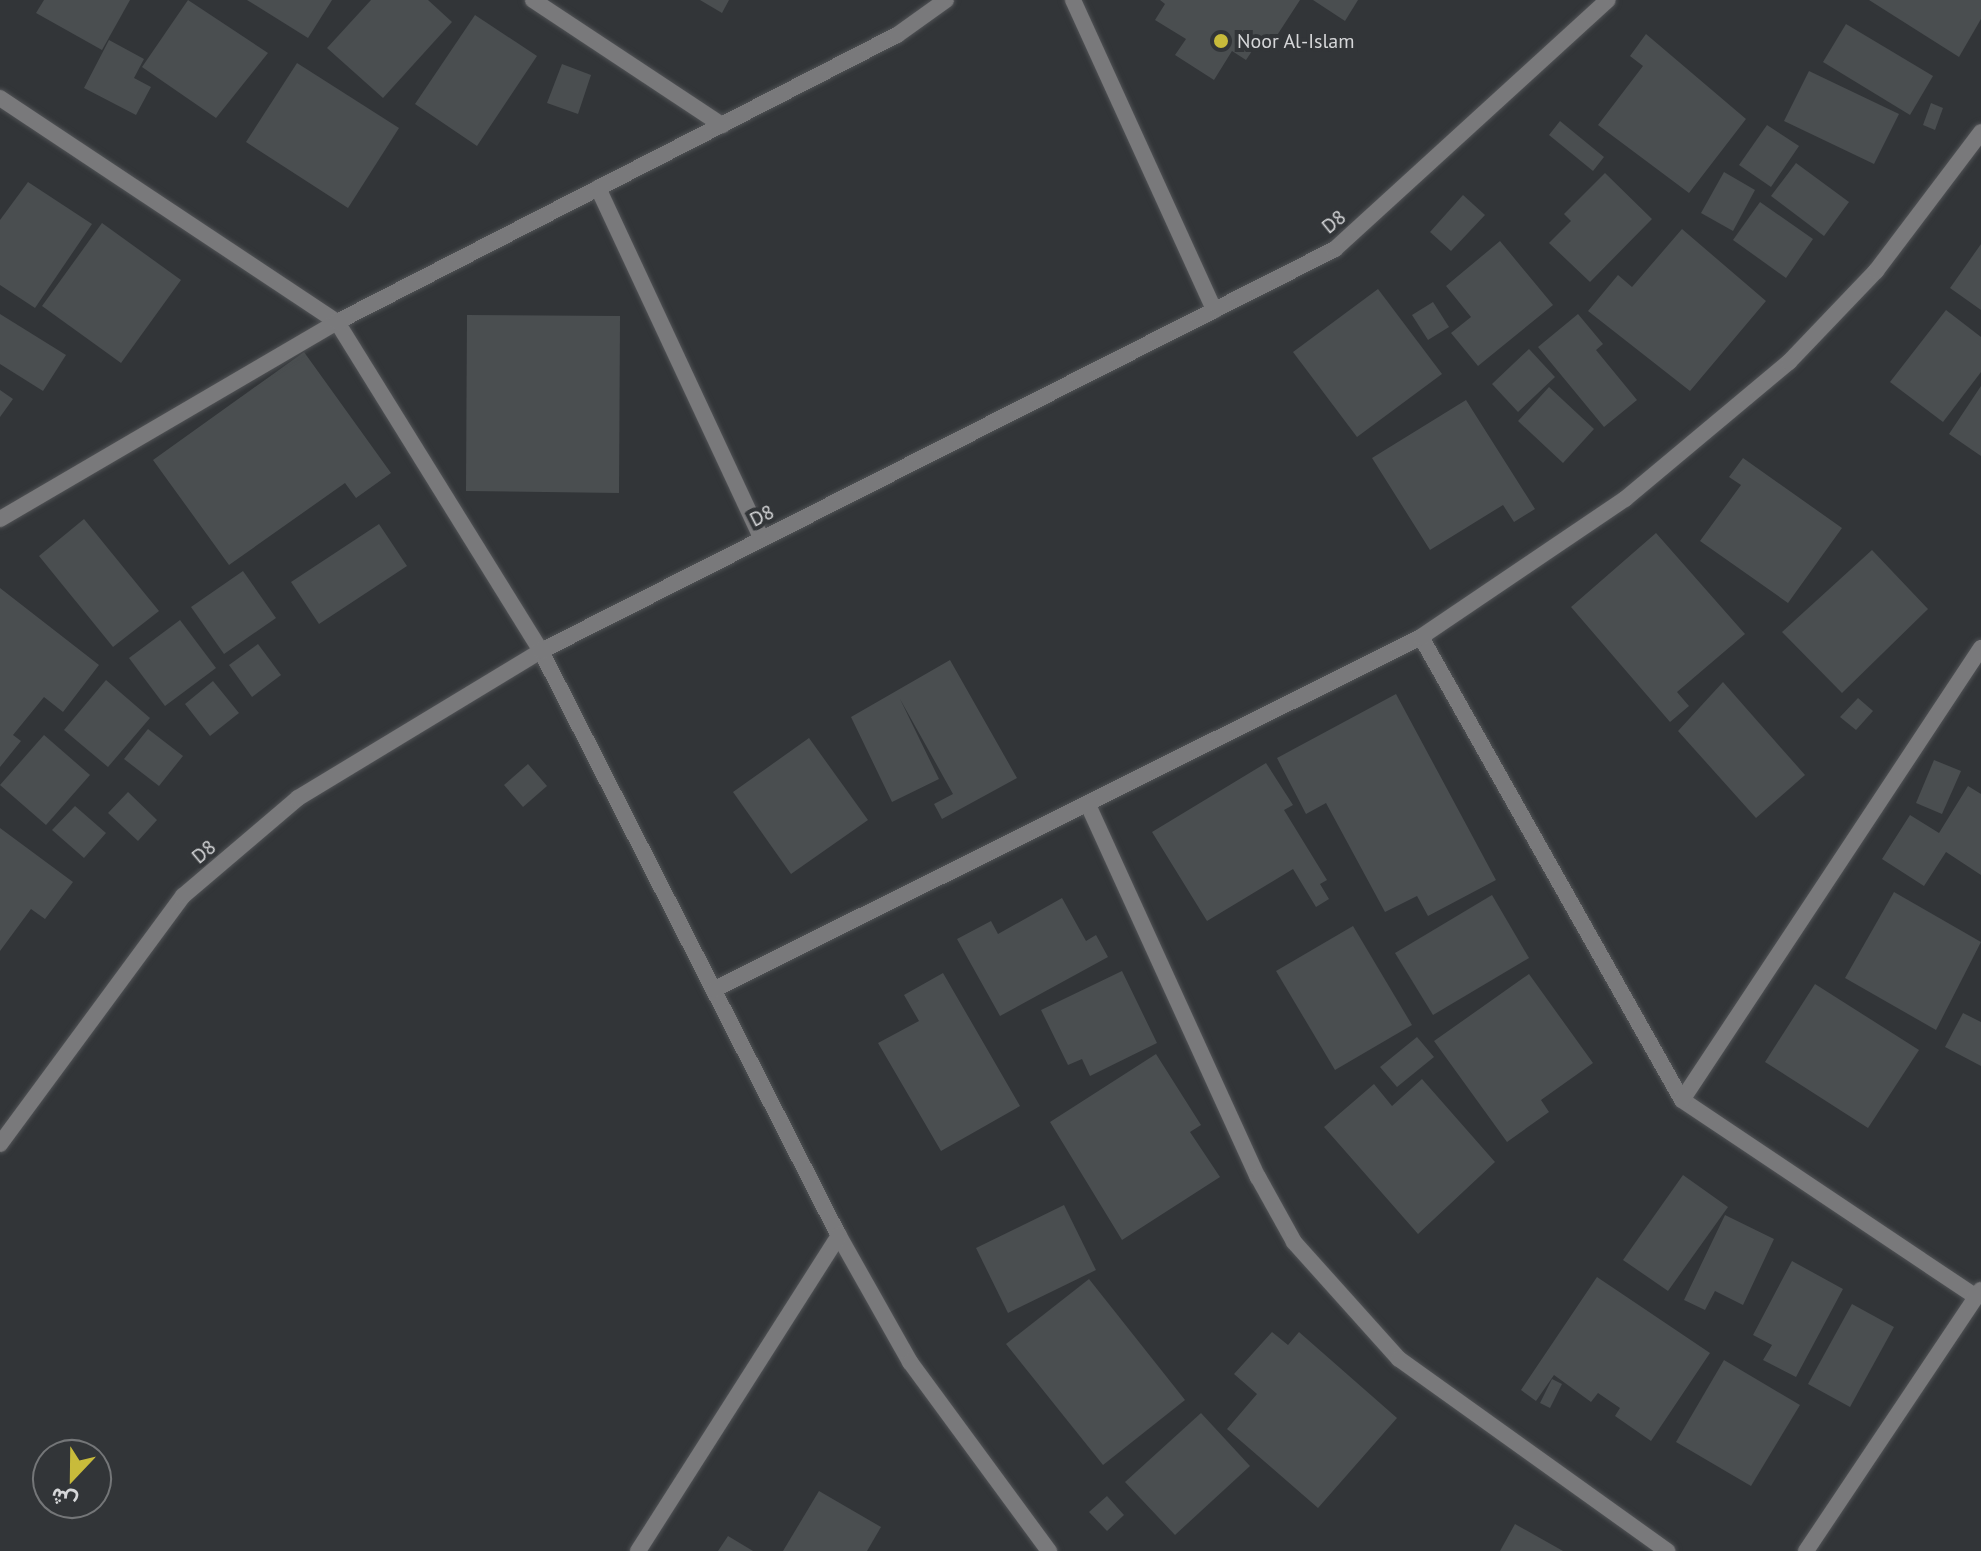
<!DOCTYPE html>
<meta charset="utf-8">
<style>
body{margin:0}
#map{position:relative;width:1981px;height:1551px;overflow:hidden;background:#323538;font-family:"PT Sans",Vazirmatn,sans-serif}
div>[style]{position:absolute}
.building>*{inset:0;background:#4a4e50}
.roads{filter:drop-shadow(0 0 2px #505255) drop-shadow(0 0 2px #505255)}
.street>*{height:16px;margin:-8px;padding:0 8px;transform-origin:8px;border-radius:8px;background:#79797b}
.dots>*{width:22px;height:22px;translate:-50% -50%;box-sizing:border-box;border:4px solid #323538;border-radius:50%}
span{translate:-50% -50%;white-space:nowrap;text-align:center;line-height:1.15;-webkit-text-stroke:8px #323538;paint-order:stroke}
.poi-label{font-size:20px;color:#d6d7d9}
.left{translate:0 -50%;text-align:left}
.street-label{font-size:20px;color:#d6d7d9}
.north{position:absolute;left:32px;top:1439px;width:80px;height:80px;box-sizing:border-box;background:#323538;border:2px solid #747678;border-radius:50%;rotate:202deg;font-size:22px;font-weight:700;line-height:32px;text-align:center;color:#d6d7d9}
.north::after{content:'';display:block;margin:auto;width:28px;height:36px;background:#c8bb3b;clip-path:polygon(50% 0,100% 100%,50% 72%,0 100%)}
</style>
<div id="map">
<div class="building">
<div style="clip-path:polygon(44px 0,130px 0,102px 50px,36px 13px)"></div>
<div style="clip-path:polygon(188px 0,268px 53px,216px 118px,142px 67px)"></div>
<div style="clip-path:polygon(247px 0,332px 0,308px 38px)"></div>
<div style="clip-path:polygon(371px 0,428px 0,452px 22px,383px 98px,327px 48px)"></div>
<div style="clip-path:polygon(700px 0,729px 0,722px 13px)"></div>
<div style="clip-path:polygon(1160px 0,1300px 0,1272px 43px,1262px 36px,1246px 60px,1232px 51px,1214px 80px,1175px 55px,1186px 39px,1155px 20px,1165px 4px)"></div>
<div style="clip-path:polygon(1313px 0,1358px 0,1345px 21px)"></div>
<div style="clip-path:polygon(1869px 0,1981px 0,1981px 19px,1959px 57px)"></div>
<div style="clip-path:polygon(475px 15px,537px 56px,477px 146px,415px 104px)"></div>
<div style="clip-path:polygon(1846px 24px,1933px 76px,1910px 115px,1823px 62px)"></div>
<div style="clip-path:polygon(1646px 34px,1746px 119px,1689px 193px,1598px 125px,1643px 66px,1630px 56px)"></div>
<div style="clip-path:polygon(109px 40px,144px 59px,134px 78px,151px 87px,136px 115px,84px 88px)"></div>
<div style="clip-path:polygon(297px 63px,399px 128px,348px 208px,246px 142px)"></div>
<div style="clip-path:polygon(562px 64px,591px 75px,578px 114px,547px 103px)"></div>
<div style="clip-path:polygon(1809px 71px,1899px 114px,1874px 164px,1784px 121px)"></div>
<div style="clip-path:polygon(1931px 103px,1943px 108px,1935px 130px,1923px 125px)"></div>
<div style="clip-path:polygon(1560px 121px,1604px 157px,1593px 171px,1549px 135px)"></div>
<div style="clip-path:polygon(1767px 125px,1799px 146px,1771px 187px,1739px 165px)"></div>
<div style="clip-path:polygon(1796px 163px,1849px 202px,1824px 236px,1771px 196px)"></div>
<div style="clip-path:polygon(1724px 172px,1755px 190px,1733px 231px,1701px 213px)"></div>
<div style="clip-path:polygon(1605px 173px,1652px 219px,1590px 282px,1549px 243px,1571px 221px,1564px 214px)"></div>
<div style="clip-path:polygon(28px 182px,92px 224px,35px 308px,0 285px,0 220px)"></div>
<div style="clip-path:polygon(1463px 195px,1485px 215px,1451px 251px,1430px 232px)"></div>
<div style="clip-path:polygon(1760px 202px,1813px 239px,1786px 278px,1733px 240px)"></div>
<div style="clip-path:polygon(102px 223px,181px 280px,121px 363px,42px 306px)"></div>
<div style="clip-path:polygon(1682px 229px,1766px 301px,1690px 391px,1588px 311px,1618px 275px,1632px 287px)"></div>
<div style="clip-path:polygon(1500px 241px,1553px 305px,1478px 366px,1451px 333px,1471px 317px,1446px 286px)"></div>
<div style="clip-path:polygon(1981px 244px,1981px 310px,1950px 288px)"></div>
<div style="clip-path:polygon(1378px 289px,1442px 374px,1357px 437px,1293px 352px)"></div>
<div style="clip-path:polygon(1433px 302px,1449px 327px,1428px 340px,1412px 315px)"></div>
<div style="clip-path:polygon(1946px 310px,1981px 337px,1981px 372px,1943px 422px,1890px 382px)"></div>
<div style="clip-path:polygon(0 314px,66px 355px,43px 391px,0 364px)"></div>
<div style="clip-path:polygon(1578px 314px,1603px 344px,1596px 350px,1637px 400px,1604px 427px,1538px 347px)"></div>
<div style="clip-path:polygon(467px 315px,620px 316px,619px 493px,466px 491px)"></div>
<div style="clip-path:polygon(1529px 349px,1555px 377px,1518px 412px,1492px 384px)"></div>
<div style="clip-path:polygon(304px 352px,391px 473px,356px 498px,345px 483px,229px 565px,153px 460px)"></div>
<div style="clip-path:polygon(1981px 386px,1981px 456px,1949px 434px)"></div>
<div style="clip-path:polygon(1549px 387px,1594px 429px,1563px 463px,1518px 421px)"></div>
<div style="clip-path:polygon(0 390px,13px 399px,0 417px)"></div>
<div style="clip-path:polygon(1466px 400px,1535px 509px,1514px 522px,1503px 505px,1430px 550px,1372px 458px)"></div>
<div style="clip-path:polygon(1743px 458px,1842px 528px,1788px 603px,1700px 541px,1741px 485px,1729px 477px)"></div>
<div style="clip-path:polygon(84px 519px,159px 611px,113px 647px,39px 556px)"></div>
<div style="clip-path:polygon(379px 524px,407px 566px,319px 624px,291px 582px)"></div>
<div style="clip-path:polygon(1656px 533px,1745px 634px,1677px 692px,1689px 706px,1670px 722px,1571px 607px)"></div>
<div style="clip-path:polygon(1872px 550px,1928px 609px,1842px 693px,1782px 632px)"></div>
<div style="clip-path:polygon(243px 571px,276px 618px,224px 654px,191px 607px)"></div>
<div style="clip-path:polygon(0 588px,99px 665px,63px 712px,44px 697px,13px 735px,21px 741px,0 767px)"></div>
<div style="clip-path:polygon(180px 620px,216px 668px,165px 706px,129px 658px)"></div>
<div style="clip-path:polygon(258px 644px,281px 675px,252px 697px,229px 665px)"></div>
<div style="clip-path:polygon(950px 660px,1017px 778px,942px 819px,934px 804px,953px 794px,900px 699px,939px 779px,892px 802px,851px 717px)"></div>
<div style="clip-path:polygon(106px 680px,150px 718px,108px 767px,64px 730px)"></div>
<div style="clip-path:polygon(213px 681px,239px 713px,210px 736px,185px 704px)"></div>
<div style="clip-path:polygon(1723px 682px,1805px 775px,1756px 818px,1678px 731px)"></div>
<div style="clip-path:polygon(1396px 694px,1496px 880px,1428px 916px,1417px 896px,1385px 912px,1326px 803px,1306px 814px,1277px 758px)"></div>
<div style="clip-path:polygon(1858px 698px,1873px 711px,1856px 730px,1840px 717px)"></div>
<div style="clip-path:polygon(148px 729px,183px 756px,159px 786px,124px 759px)"></div>
<div style="clip-path:polygon(44px 735px,90px 775px,46px 825px,0 785px)"></div>
<div style="clip-path:polygon(809px 738px,868px 820px,791px 874px,733px 792px)"></div>
<div style="clip-path:polygon(1934px 760px,1961px 771px,1942px 814px,1916px 803px)"></div>
<div style="clip-path:polygon(1266px 763px,1293px 805px,1284px 810px,1327px 880px,1320px 884px,1329px 899px,1316px 907px,1293px 869px,1207px 921px,1152px 832px)"></div>
<div style="clip-path:polygon(528px 764px,547px 786px,523px 807px,504px 785px)"></div>
<div style="clip-path:polygon(1968px 786px,1981px 794px,1981px 875px,1946px 852px,1924px 886px,1882px 859px,1910px 815px,1939px 833px)"></div>
<div style="clip-path:polygon(128px 792px,157px 820px,138px 841px,108px 813px)"></div>
<div style="clip-path:polygon(75px 806px,106px 833px,84px 858px,52px 830px)"></div>
<div style="clip-path:polygon(0 828px,73px 882px,45px 919px,31px 909px,0 951px)"></div>
<div style="clip-path:polygon(1894px 892px,1981px 942px,1936px 1030px,1845px 978px)"></div>
<div style="clip-path:polygon(1492px 895px,1529px 958px,1433px 1015px,1395px 953px)"></div>
<div style="clip-path:polygon(1062px 898px,1086px 941px,1096px 935px,1108px 957px,1000px 1016px,957px 939px,991px 921px,998px 934px)"></div>
<div style="clip-path:polygon(1353px 926px,1412px 1025px,1335px 1070px,1276px 971px)"></div>
<div style="clip-path:polygon(1122px 971px,1157px 1043px,1090px 1076px,1082px 1059px,1068px 1065px,1041px 1010px)"></div>
<div style="clip-path:polygon(943px 973px,1020px 1106px,941px 1151px,878px 1043px,919px 1021px,904px 995px)"></div>
<div style="clip-path:polygon(1529px 974px,1593px 1063px,1541px 1100px,1549px 1112px,1507px 1142px,1434px 1041px)"></div>
<div style="clip-path:polygon(1815px 984px,1919px 1050px,1868px 1128px,1765px 1062px)"></div>
<div style="clip-path:polygon(1963px 1013px,1981px 1022px,1981px 1066px,1945px 1047px)"></div>
<div style="clip-path:polygon(1417px 1037px,1434px 1057px,1397px 1087px,1380px 1067px)"></div>
<div style="clip-path:polygon(1156px 1054px,1201px 1125px,1190px 1132px,1220px 1177px,1122px 1240px,1050px 1122px)"></div>
<div style="clip-path:polygon(1422px 1079px,1495px 1162px,1418px 1234px,1324px 1127px,1374px 1084px,1392px 1106px)"></div>
<div style="clip-path:polygon(1683px 1175px,1728px 1207px,1668px 1291px,1623px 1260px)"></div>
<div style="clip-path:polygon(1064px 1205px,1096px 1270px,1008px 1313px,976px 1248px)"></div>
<div style="clip-path:polygon(1725px 1215px,1774px 1239px,1743px 1305px,1715px 1291px,1705px 1310px,1684px 1300px)"></div>
<div style="clip-path:polygon(1792px 1261px,1843px 1289px,1796px 1377px,1763px 1360px,1772px 1345px,1753px 1335px)"></div>
<div style="clip-path:polygon(1597px 1277px,1710px 1353px,1651px 1441px,1615px 1416px,1620px 1408px,1598px 1393px,1591px 1402px,1554px 1375px,1536px 1401px,1521px 1390px)"></div>
<div style="clip-path:polygon(1089px 1279px,1185px 1400px,1103px 1465px,1006px 1344px)"></div>
<div style="clip-path:polygon(1852px 1304px,1894px 1327px,1850px 1407px,1808px 1384px)"></div>
<div style="clip-path:polygon(1272px 1332px,1288px 1345px,1299px 1332px,1397px 1418px,1318px 1508px,1227px 1429px,1257px 1394px,1234px 1374px)"></div>
<div style="clip-path:polygon(1724px 1360px,1800px 1405px,1751px 1486px,1676px 1442px)"></div>
<div style="clip-path:polygon(1552px 1379px,1562px 1384px,1550px 1408px,1540px 1403px)"></div>
<div style="clip-path:polygon(1201px 1413px,1250px 1466px,1175px 1535px,1125px 1482px)"></div>
<div style="clip-path:polygon(819px 1491px,881px 1527px,867px 1551px,783px 1551px)"></div>
<div style="clip-path:polygon(1107px 1496px,1124px 1515px,1107px 1531px,1089px 1512px)"></div>
<div style="clip-path:polygon(1515px 1524px,1563px 1551px,1500px 1551px)"></div>
<div style="clip-path:polygon(728px 1536px,753px 1551px,718px 1551px)"></div>
</div>
<div class="roads">
<div class="street">
<div style="left:533px;top:0;width:227px;rotate:33.5deg"></div>
<div style="left:1073px;top:0;width:341px;rotate:65.5deg"></div>
<div style="left:0;top:98px;width:405px;rotate:33.6deg"></div>
<div style="left:337px;top:322px;width:387px;rotate:58.2deg"></div>
<div style="left:541px;top:651px;width:657px;rotate:63.01deg"></div>
<div style="left:839px;top:1236px;width:145px;rotate:60.6deg"></div>
<div style="left:910px;top:1362px;width:235px;rotate:53.7deg"></div>
<div style="left:598px;top:188px;width:387px;rotate:65deg"></div>
<div style="left:0;top:519px;width:390px;rotate:-30.3deg"></div>
<div style="left:337px;top:322px;width:629px;rotate:-27.14deg"></div>
<div style="left:897px;top:35px;width:60px;rotate:-35.5deg"></div>
<div style="left:1421px;top:637px;width:531px;rotate:60.59deg"></div>
<div style="left:1682px;top:1100px;width:354px;rotate:33.8deg"></div>
<div style="left:1089px;top:807px;width:407px;rotate:65.5deg"></div>
<div style="left:1258px;top:1177px;width:74px;rotate:61deg"></div>
<div style="left:1294px;top:1242px;width:157px;rotate:48.1deg"></div>
<div style="left:1399px;top:1359px;width:330px;rotate:35.6deg"></div>
<div style="left:715px;top:989px;width:789px;rotate:-26.5deg"></div>
<div style="left:1421px;top:637px;width:246px;rotate:-34.1deg"></div>
<div style="left:1625px;top:499px;width:214px;rotate:-39.9deg"></div>
<div style="left:1789px;top:362px;width:126px;rotate:-46.3deg"></div>
<div style="left:1876px;top:271px;width:174px;rotate:-52.9deg"></div>
<div style="left:1682px;top:1100px;width:542px;rotate:-56.52deg"></div>
<div style="left:0;top:1144px;width:308px;rotate:-53.6deg"></div>
<div style="left:183px;top:896px;width:151px;rotate:-40.4deg"></div>
<div style="left:298px;top:798px;width:284px;rotate:-31.2deg"></div>
<div style="left:541px;top:651px;width:890px;rotate:-26.85deg"></div>
<div style="left:1335px;top:249px;width:369px;rotate:-42.4deg"></div>
<div style="left:638px;top:1551px;width:374px;rotate:-57.5deg"></div>
<div style="left:1806px;top:1551px;width:314px;rotate:-56.2deg"></div>
</div>
</div>
<div class="dots">
<div style="left:1221px;top:41px;background:#c8bb3b"></div>
</div>
<div class="poi-label">
<span class="left" style="left:1237px;top:41px">Noor Al-Islam</span>
</div>
<div class="street-label">
<span style="left:1334px;top:222px;rotate:-39deg">D8</span>
<span style="left:762px;top:516px;rotate:-27deg">D8</span>
<span style="left:204px;top:852px;rotate:-40deg">D8</span>
</div>
<div class="north">ش</div>
</div>
